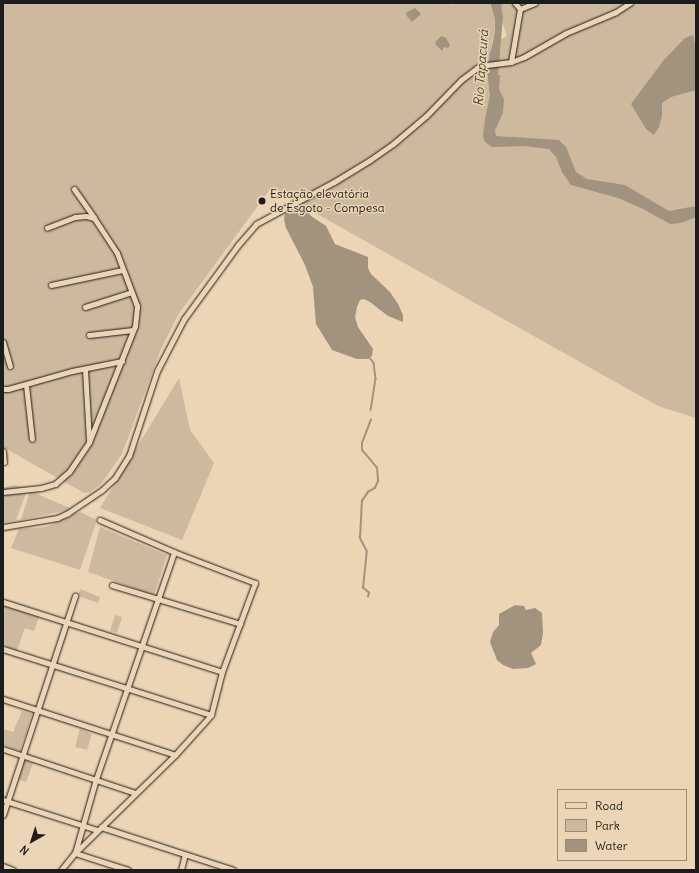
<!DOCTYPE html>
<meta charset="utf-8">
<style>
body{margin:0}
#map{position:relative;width:699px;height:873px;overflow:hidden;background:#ebd5b4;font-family:Delius,sans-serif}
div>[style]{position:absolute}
.green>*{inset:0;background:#cdba9e}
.water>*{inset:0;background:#a1937e}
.stream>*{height:1.5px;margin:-0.75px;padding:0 0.75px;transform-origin:0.75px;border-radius:0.75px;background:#a1937e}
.river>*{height:10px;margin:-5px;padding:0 5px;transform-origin:5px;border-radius:5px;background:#a1937e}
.roads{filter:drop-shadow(0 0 1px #1c1c1c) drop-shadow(0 0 1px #1c1c1c)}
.minor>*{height:5px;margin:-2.5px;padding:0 2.5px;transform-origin:2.5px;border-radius:2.5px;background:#ebd5b4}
.dots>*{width:11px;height:11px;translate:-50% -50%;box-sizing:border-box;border:2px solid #ebd5b4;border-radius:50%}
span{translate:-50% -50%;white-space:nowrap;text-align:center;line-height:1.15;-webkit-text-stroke:3px #ebd5b4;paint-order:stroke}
.poi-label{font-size:12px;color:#1c1c1c}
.left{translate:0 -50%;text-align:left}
.water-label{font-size:13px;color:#4b463e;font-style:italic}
.frame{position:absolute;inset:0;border:4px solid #1c1c1c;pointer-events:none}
.legend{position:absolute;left:557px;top:789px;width:130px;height:72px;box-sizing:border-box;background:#ebd5b4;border:1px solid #988b77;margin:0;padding:5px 7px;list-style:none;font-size:12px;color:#1c1c1c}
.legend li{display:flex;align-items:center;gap:8px;height:20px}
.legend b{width:20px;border:1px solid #988b77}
.north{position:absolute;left:12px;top:821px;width:40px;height:40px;-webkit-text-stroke:3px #ebd5b4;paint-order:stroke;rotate:219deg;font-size:11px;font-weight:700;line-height:16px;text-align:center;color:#1c1c1c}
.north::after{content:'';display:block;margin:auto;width:14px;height:18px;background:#1c1c1c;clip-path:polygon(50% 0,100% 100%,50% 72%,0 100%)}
</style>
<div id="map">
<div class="green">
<div style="clip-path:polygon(3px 3px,449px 3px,451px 5px,455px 3px,490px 3px,495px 19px,495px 31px,491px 45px,507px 36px,496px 3px,696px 3px,696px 418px,658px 406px,271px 188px,178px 315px,161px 349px,122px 454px,101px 484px,91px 492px,84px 493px,3px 447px)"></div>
<div style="clip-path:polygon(179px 378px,190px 430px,214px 463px,182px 540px,100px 508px)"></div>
<div style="clip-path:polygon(15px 485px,27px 490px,16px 520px,3px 523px,3px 488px)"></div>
<div style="clip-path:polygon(30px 491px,72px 509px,21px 520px)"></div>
<div style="clip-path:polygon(80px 512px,97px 520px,80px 570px,11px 548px,19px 529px,46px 527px)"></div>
<div style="clip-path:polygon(100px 527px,167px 555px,154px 595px,88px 572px)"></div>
<div style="clip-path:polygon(80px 589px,100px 597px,98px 603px,78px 596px)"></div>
<div style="clip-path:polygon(3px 605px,39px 617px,34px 631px,25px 628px,17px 650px,3px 645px)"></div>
<div style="clip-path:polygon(115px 615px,122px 617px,117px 633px,110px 631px)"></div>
<div style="clip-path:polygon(22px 711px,32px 714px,20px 751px,3px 745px,3px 729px,13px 732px)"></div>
<div style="clip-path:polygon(80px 729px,92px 734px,87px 750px,75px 747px)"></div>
<div style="clip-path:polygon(24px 760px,33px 763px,26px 782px,18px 779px)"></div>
</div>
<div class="water">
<div style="clip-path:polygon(490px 3px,501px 3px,503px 17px,499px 62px,489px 62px,495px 31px,495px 19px)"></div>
<div style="clip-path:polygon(415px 8px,421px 14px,412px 22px,406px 15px,407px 12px)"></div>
<div style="clip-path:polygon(693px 35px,696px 48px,696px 90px,671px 97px,662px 103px,662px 116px,659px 127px,654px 135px,646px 129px,631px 104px,663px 61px,685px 38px)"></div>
<div style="clip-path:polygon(441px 36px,446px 38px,450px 45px,448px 48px,444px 47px,442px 51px,435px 44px,436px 41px)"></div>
<div style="clip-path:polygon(500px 75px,499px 89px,504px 99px,503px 113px,495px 130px,496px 136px,559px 140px,566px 147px,576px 172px,587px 179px,625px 185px,669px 211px,696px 206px,696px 217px,681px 223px,670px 224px,643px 209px,618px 198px,571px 185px,562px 172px,556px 157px,549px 149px,524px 146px,492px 147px,485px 142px,483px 136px,485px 119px,490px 95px,488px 77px)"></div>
<div style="clip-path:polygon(298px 205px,302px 206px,311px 216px,326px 226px,335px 244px,368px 257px,368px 268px,371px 274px,390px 292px,398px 304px,403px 315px,403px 322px,388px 316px,370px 302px,364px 299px,360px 300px,357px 307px,355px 317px,358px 327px,373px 349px,372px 356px,368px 359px,357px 359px,332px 350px,316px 324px,313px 287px,305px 265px,286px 228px,284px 219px,285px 214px)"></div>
<div style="clip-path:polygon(515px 605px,524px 606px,526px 610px,535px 608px,542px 613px,543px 633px,541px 645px,531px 653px,536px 664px,528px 668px,513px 669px,503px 665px,497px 660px,490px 642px,493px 632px,499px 625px,499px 614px)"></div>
</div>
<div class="stream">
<div style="left:370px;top:358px;width:6px;rotate:51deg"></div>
<div style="left:374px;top:363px;width:16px;rotate:83deg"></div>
<div style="left:376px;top:379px;width:31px;rotate:99deg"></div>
<div style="left:368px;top:597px;width:4px;rotate:-76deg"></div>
<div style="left:369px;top:593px;width:8px;rotate:-140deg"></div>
<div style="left:363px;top:588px;width:36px;rotate:-84deg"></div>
<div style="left:367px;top:552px;width:16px;rotate:-117deg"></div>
<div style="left:360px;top:538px;width:37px;rotate:-87deg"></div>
<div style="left:362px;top:501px;width:11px;rotate:-56deg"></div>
<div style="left:368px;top:492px;width:8px;rotate:-30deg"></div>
<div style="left:375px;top:488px;width:8px;rotate:-67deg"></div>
<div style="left:378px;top:481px;width:13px;rotate:-94deg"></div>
<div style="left:377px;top:468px;width:23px;rotate:-130deg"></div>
<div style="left:362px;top:450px;width:7px;rotate:-90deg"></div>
<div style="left:362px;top:443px;width:25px;rotate:-69deg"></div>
</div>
<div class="river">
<div style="left:494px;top:88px;width:13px;rotate:-94deg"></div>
<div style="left:493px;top:75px;width:21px;rotate:-85deg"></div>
</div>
<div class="roads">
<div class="minor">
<div style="left:520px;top:9px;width:16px;rotate:-22deg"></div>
<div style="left:511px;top:62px;width:54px;rotate:-80.4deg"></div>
<div style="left:520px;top:9px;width:8px;rotate:-130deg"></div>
<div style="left:74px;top:189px;width:35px;rotate:55deg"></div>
<div style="left:51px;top:285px;width:73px;rotate:-11.9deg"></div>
<div style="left:85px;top:307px;width:49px;rotate:-17.7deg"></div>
<div style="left:89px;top:335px;width:44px;rotate:-6.5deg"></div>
<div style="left:3px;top:342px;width:25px;rotate:74deg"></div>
<div style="left:85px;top:369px;width:71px;rotate:86.8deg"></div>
<div style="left:26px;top:385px;width:54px;rotate:83.7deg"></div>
<div style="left:3px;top:389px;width:5px"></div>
<div style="left:8px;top:389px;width:66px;rotate:-15.7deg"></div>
<div style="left:72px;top:371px;width:51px;rotate:-11.3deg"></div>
<div style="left:3px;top:451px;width:11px;rotate:85deg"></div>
<div style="left:3px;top:492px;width:38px;rotate:-6deg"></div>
<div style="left:41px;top:488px;width:15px;rotate:-16deg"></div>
<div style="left:55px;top:484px;width:18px;rotate:-41deg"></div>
<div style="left:69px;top:472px;width:36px;rotate:-56deg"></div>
<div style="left:89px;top:442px;width:125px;rotate:-68.4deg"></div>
<div style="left:135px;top:326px;width:20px;rotate:-84deg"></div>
<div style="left:137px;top:306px;width:57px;rotate:-110.7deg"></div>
<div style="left:117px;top:253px;width:42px;rotate:-123.3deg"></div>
<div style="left:94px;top:218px;width:8px;rotate:-166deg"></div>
<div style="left:86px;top:216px;width:11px;rotate:175deg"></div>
<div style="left:75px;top:217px;width:30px;rotate:159deg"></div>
<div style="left:3px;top:527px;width:55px;rotate:-9.5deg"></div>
<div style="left:57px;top:518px;width:12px;rotate:-24deg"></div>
<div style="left:68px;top:513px;width:41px;rotate:-34.1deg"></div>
<div style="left:102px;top:490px;width:18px;rotate:-43deg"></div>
<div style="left:115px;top:478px;width:26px;rotate:-58deg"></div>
<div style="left:129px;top:456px;width:89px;rotate:-71.8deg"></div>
<div style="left:157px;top:371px;width:59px;rotate:-62.6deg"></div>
<div style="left:184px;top:319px;width:92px;rotate:-53.9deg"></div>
<div style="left:238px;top:245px;width:28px;rotate:-49deg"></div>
<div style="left:256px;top:224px;width:89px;rotate:-28.3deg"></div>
<div style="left:334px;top:182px;width:42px;rotate:-31.4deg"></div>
<div style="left:370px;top:160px;width:28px;rotate:-35deg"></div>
<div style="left:393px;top:144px;width:43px;rotate:-40.3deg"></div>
<div style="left:426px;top:116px;width:50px;rotate:-45.8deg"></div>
<div style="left:461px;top:80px;width:20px;rotate:-37deg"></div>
<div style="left:477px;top:68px;width:10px;rotate:-17deg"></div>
<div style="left:487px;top:65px;width:24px;rotate:-7deg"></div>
<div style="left:511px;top:62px;width:14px;rotate:-21deg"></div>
<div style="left:524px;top:57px;width:48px;rotate:-29.7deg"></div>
<div style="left:566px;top:33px;width:54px;rotate:-22.8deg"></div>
<div style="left:616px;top:12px;width:17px;rotate:-33deg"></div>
<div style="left:112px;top:585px;width:134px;rotate:16.9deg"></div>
<div style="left:3px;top:602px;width:230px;rotate:17.7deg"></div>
<div style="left:3px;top:649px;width:218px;rotate:17.6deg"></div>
<div style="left:3px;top:699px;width:181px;rotate:18deg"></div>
<div style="left:3px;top:749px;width:139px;rotate:18.4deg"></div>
<div style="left:3px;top:800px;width:99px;rotate:17.7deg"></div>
<div style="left:3px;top:815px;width:231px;rotate:-71.8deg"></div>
<div style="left:101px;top:827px;width:139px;rotate:18deg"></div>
<div style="left:3px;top:866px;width:11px;rotate:22deg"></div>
<div style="left:61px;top:870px;width:22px;rotate:-51deg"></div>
<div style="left:75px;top:853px;width:140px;rotate:-44.4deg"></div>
<div style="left:175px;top:755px;width:54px;rotate:-48deg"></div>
<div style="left:211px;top:715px;width:44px;rotate:-75.7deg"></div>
<div style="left:222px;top:672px;width:95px;rotate:-69.7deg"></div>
<div style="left:255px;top:583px;width:87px;rotate:-159.1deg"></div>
<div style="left:174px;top:552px;width:81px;rotate:-156.6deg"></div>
<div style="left:128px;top:870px;width:56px;rotate:-162.2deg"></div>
<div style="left:75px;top:853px;width:77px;rotate:-74.2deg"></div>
<div style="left:96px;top:779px;width:240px;rotate:-71deg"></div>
<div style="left:181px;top:870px;width:16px;rotate:-76deg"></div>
</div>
</div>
<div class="dots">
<div style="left:262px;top:201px;background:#1c1c1c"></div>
</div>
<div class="poi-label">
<span class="left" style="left:270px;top:201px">Estação elevatória<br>de Esgoto - Compesa</span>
</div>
<div class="water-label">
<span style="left:482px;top:68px;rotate:-86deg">Rio Tapacurá</span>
</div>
<div class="frame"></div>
<ul class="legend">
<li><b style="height:5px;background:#ebd5b4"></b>Road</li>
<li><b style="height:11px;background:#cdba9e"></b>Park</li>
<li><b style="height:11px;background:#a1937e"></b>Water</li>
</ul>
<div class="north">N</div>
</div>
